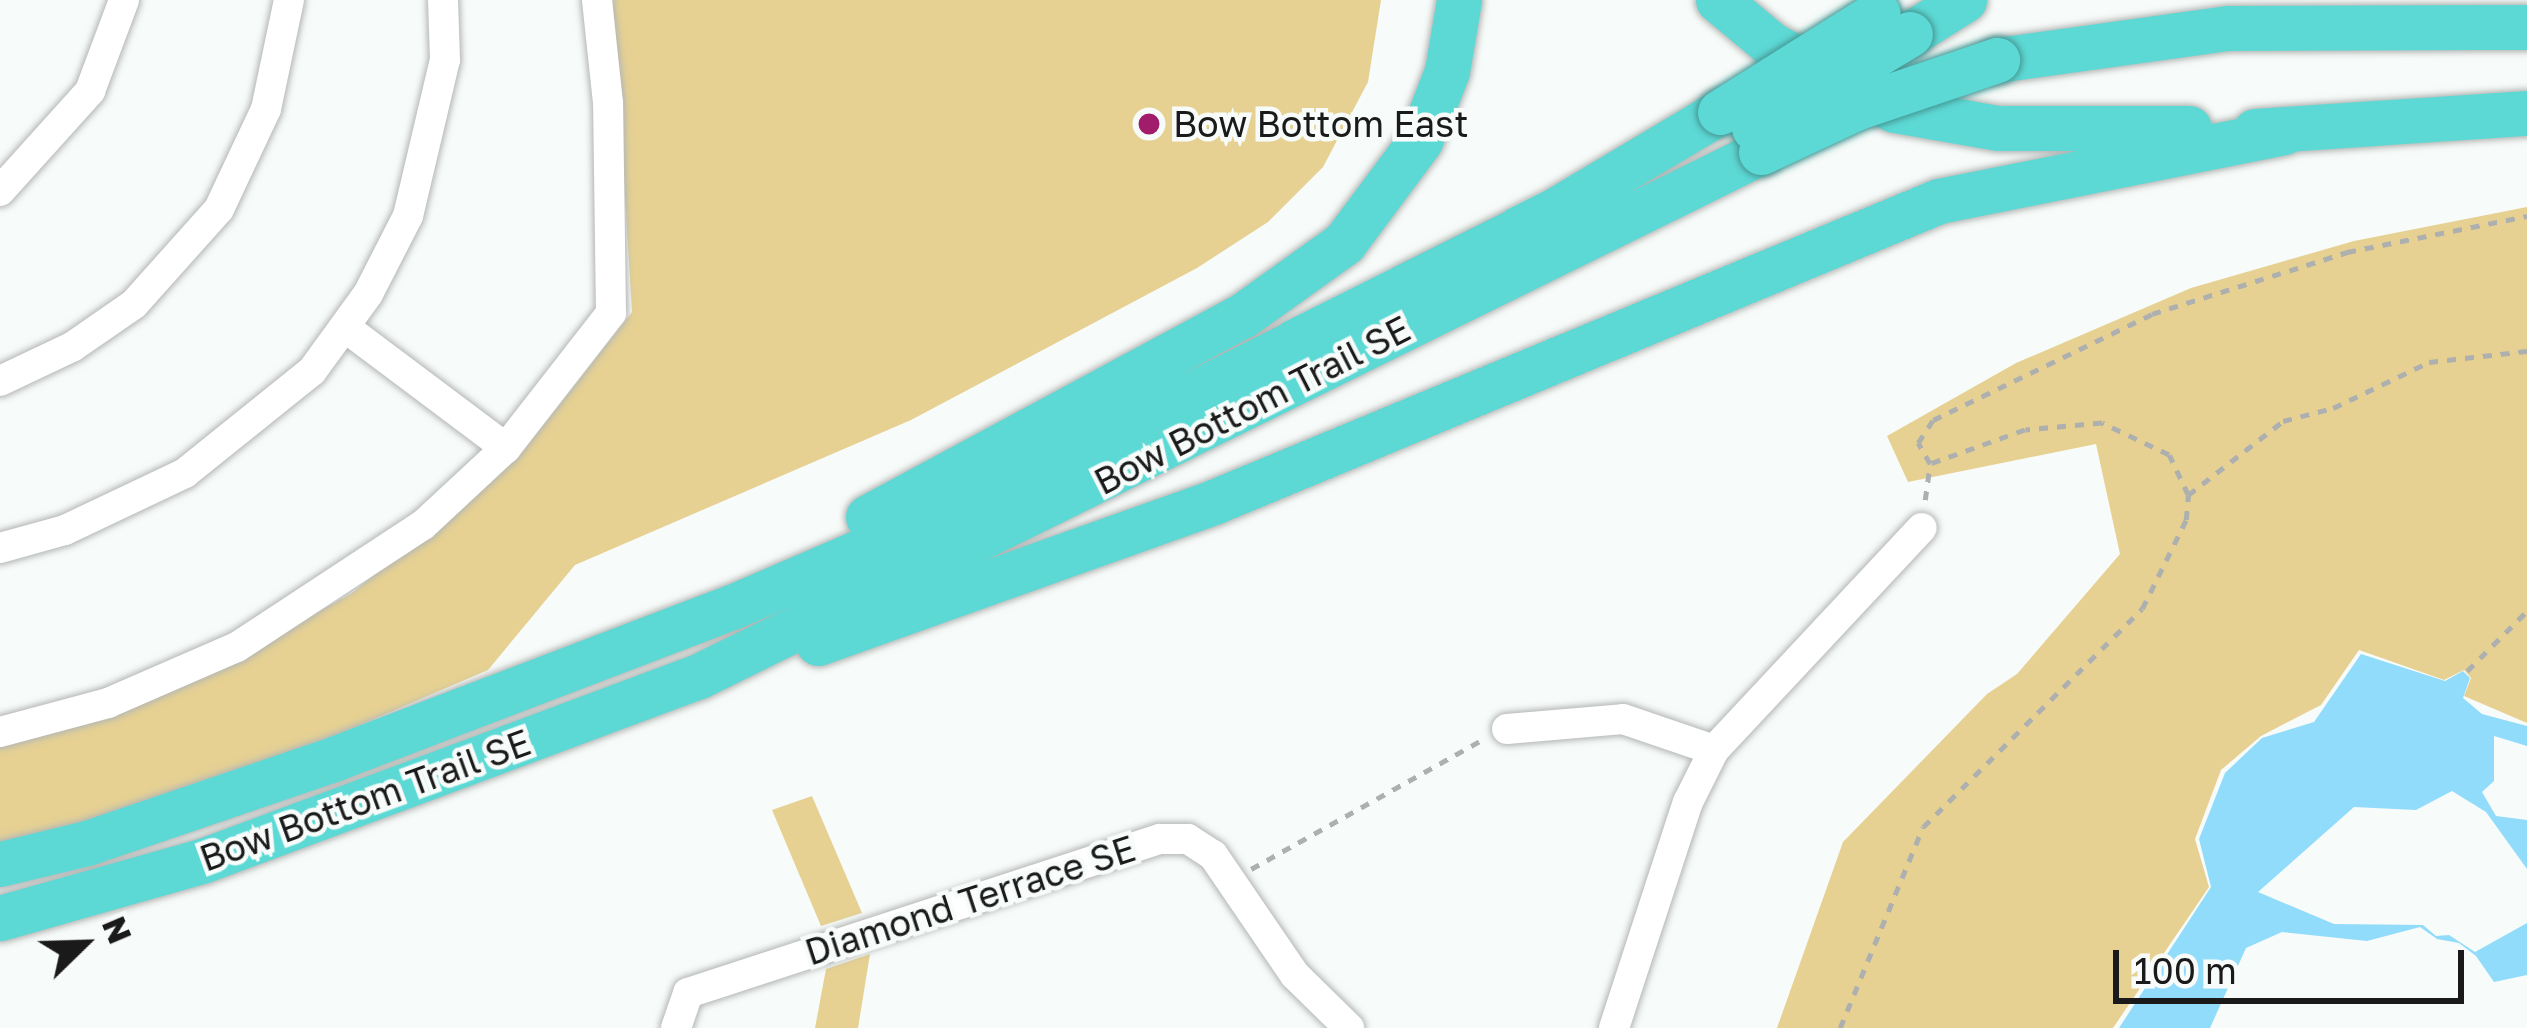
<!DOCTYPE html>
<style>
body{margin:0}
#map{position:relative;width:2527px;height:1028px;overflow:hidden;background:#f7fbf9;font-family:"Golos Text",sans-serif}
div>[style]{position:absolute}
.green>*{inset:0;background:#e6d193}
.water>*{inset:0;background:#91dcfb}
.path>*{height:4.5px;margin-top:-2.25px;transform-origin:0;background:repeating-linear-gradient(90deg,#adb0af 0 9px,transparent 0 18px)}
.roads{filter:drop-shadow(0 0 3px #b4b7b5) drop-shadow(0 0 3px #b4b7b5)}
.minor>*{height:30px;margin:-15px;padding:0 15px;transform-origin:15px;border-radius:15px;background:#fff}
.highway>*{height:45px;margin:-22.5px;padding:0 22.5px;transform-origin:22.5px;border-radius:22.5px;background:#5dd9d5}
.bridges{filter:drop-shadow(0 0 3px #459693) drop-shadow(0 0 3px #459693)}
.highway-bridge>*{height:45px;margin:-22.5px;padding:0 22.5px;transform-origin:22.5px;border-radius:22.5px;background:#5dd9d5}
.dots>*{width:33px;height:33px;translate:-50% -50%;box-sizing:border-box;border:6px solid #f7fbf9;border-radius:50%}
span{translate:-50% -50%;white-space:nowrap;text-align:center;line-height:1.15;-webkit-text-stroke:9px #f7fbf9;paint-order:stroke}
.poi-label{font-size:36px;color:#191a19}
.left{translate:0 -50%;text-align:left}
.street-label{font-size:36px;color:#191a19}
.north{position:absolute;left:24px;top:884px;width:120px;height:120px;-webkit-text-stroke:9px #f7fbf9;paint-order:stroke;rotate:67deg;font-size:33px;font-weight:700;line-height:48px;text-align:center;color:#191a19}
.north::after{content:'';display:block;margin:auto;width:42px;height:54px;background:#191a19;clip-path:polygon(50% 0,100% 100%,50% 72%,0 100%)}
.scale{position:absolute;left:2113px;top:950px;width:351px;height:54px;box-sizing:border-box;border:6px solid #191a19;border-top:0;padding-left:15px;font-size:36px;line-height:42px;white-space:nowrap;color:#191a19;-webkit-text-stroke:9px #f7fbf9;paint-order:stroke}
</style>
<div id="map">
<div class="green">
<div style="clip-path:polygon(613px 0,1381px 0,1368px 82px,1323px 167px,1268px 222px,1197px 268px,911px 420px,575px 565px,488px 670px,346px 731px,90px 823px,0 846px,0 743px,204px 675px,352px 593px,517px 459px,632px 312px)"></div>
<div style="clip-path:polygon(2527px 207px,2527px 723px,2464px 696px,2471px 678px,2464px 670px,2444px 680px,2359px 650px,2321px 705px,2261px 736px,2221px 770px,2195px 839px,2209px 887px,2113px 1028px,1777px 1028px,1843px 842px,1987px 694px,2017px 674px,2120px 554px,2096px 444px,1908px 482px,1887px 436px,2016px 363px,2191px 288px,2354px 241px)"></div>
<div style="clip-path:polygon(812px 796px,862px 913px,821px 926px,772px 810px)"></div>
<div style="clip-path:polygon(870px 954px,858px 1028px,815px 1028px,826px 969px)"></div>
</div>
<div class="water">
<div style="clip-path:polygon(2361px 654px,2445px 681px,2463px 671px,2470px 678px,2463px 698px,2482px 714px,2527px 726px,2527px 746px,2494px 736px,2494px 781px,2482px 792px,2496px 816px,2527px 820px,2527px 869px,2486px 812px,2452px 791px,2416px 810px,2354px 807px,2258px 892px,2334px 924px,2423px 925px,2436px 936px,2449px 935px,2475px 952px,2527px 923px,2527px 975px,2494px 982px,2476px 956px,2459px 943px,2437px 939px,2420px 927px,2367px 941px,2282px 932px,2246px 948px,2210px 1028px,2119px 1028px,2211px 887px,2199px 839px,2225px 773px,2262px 738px,2314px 722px)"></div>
</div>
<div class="path">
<div style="left:1930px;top:464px;width:24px;rotate:-120deg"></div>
<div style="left:1918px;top:443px;width:27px;rotate:-57deg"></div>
<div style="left:1933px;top:420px;width:243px;rotate:-25.8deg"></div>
<div style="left:2152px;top:314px;width:205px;rotate:-17.6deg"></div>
<div style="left:2347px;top:252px;width:184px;rotate:-11.3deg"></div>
<div style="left:2188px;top:495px;width:120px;rotate:-37.9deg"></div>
<div style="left:2283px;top:421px;width:52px;rotate:-14.6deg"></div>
<div style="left:2333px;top:408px;width:106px;rotate:-25.6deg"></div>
<div style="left:2429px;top:362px;width:99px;rotate:-6.4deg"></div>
<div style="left:1925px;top:500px;width:36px;rotate:-82deg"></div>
<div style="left:2467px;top:671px;width:85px;rotate:-45deg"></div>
<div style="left:1251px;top:869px;width:265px;rotate:-29.2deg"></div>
<div style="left:1840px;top:1028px;width:217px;rotate:-67.6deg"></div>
<div style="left:1923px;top:827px;width:309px;rotate:-44.9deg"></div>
<div style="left:2142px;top:609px;width:99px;rotate:-63.7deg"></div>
<div style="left:2186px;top:520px;width:25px;rotate:-85deg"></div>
<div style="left:2188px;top:495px;width:44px;rotate:-115.4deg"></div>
<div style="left:2169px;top:455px;width:74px;rotate:-154.5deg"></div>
<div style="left:2102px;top:423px;width:77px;rotate:174.8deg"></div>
<div style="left:2025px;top:430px;width:101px;rotate:160.3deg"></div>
</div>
<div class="roads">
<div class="minor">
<div style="left:0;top:191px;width:135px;rotate:-48deg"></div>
<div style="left:90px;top:91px;width:97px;rotate:-69.5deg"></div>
<div style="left:346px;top:328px;width:200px;rotate:36.9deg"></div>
<div style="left:0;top:381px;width:80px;rotate:-25.3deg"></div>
<div style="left:72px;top:347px;width:75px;rotate:-34.7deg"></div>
<div style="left:134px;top:304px;width:127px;rotate:-48.2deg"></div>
<div style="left:219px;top:209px;width:110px;rotate:-64.8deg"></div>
<div style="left:266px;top:109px;width:111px;rotate:-78.1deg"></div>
<div style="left:0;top:548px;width:67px;rotate:-15.5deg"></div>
<div style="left:65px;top:530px;width:133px;rotate:-25.4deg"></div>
<div style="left:185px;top:473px;width:163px;rotate:-38.8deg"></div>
<div style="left:312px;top:371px;width:95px;rotate:-54deg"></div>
<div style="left:368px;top:294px;width:88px;rotate:-62.9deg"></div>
<div style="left:408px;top:216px;width:160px;rotate:-76.7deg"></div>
<div style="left:445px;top:60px;width:60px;rotate:-91.9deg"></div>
<div style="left:1507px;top:729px;width:116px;rotate:-4.9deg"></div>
<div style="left:1623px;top:719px;width:96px;rotate:18.8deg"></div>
<div style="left:0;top:732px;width:112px;rotate:-15deg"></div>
<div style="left:108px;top:703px;width:141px;rotate:-23.5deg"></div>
<div style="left:237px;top:647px;width:222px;rotate:-33.3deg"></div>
<div style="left:423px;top:525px;width:113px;rotate:-42.9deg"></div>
<div style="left:506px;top:448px;width:171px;rotate:-52.1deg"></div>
<div style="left:611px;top:313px;width:210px;rotate:-90.8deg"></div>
<div style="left:608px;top:103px;width:104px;rotate:-96.1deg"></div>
<div style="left:676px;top:1028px;width:37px;rotate:-71deg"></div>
<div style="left:688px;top:993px;width:496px;rotate:-18.1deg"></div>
<div style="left:1160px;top:839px;width:28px"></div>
<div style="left:1188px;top:839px;width:30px;rotate:33deg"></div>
<div style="left:1213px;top:855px;width:145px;rotate:55.7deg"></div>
<div style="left:1295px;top:975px;width:76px;rotate:44.5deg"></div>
<div style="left:1614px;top:1028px;width:238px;rotate:-71.9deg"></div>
<div style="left:1688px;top:802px;width:58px;rotate:-63.4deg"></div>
<div style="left:1714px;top:750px;width:304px;rotate:-46.9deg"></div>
</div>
<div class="highway">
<div style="left:1718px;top:0;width:70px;rotate:39.8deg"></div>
<div style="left:1772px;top:45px;width:139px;rotate:27.9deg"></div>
<div style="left:1895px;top:110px;width:105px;rotate:9.9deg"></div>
<div style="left:1998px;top:128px;width:191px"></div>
<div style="left:1910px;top:34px;width:64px;rotate:-32.2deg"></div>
<div style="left:1997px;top:60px;width:233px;rotate:-7.9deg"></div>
<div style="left:2228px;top:28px;width:299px;rotate:-0.2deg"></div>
<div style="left:2255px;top:131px;width:273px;rotate:-3.8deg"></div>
<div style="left:868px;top:517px;width:425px;rotate:-28.3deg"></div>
<div style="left:1242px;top:316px;width:125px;rotate:-35.6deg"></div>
<div style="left:1344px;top:243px;width:127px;rotate:-53.3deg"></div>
<div style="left:1420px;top:141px;width:75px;rotate:-68.9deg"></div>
<div style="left:1447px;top:71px;width:72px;rotate:-80.4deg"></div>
<div style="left:818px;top:643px;width:423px;rotate:-19.6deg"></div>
<div style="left:1216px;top:501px;width:783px;rotate:-22.54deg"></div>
<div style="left:1939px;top:201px;width:352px;rotate:-11.3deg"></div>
<div style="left:0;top:864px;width:89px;rotate:-13.6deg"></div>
<div style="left:87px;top:843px;width:263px;rotate:-18.8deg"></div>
<div style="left:336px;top:758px;width:424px;rotate:-20.9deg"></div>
<div style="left:732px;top:607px;width:287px;rotate:-23.4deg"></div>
<div style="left:995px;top:493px;width:624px;rotate:-26.77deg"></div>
<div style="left:1552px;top:212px;width:196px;rotate:-30.8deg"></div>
<div style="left:0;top:918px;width:210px;rotate:-15.8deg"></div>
<div style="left:202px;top:861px;width:530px;rotate:-20.42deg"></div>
<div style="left:699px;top:676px;width:1184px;rotate:-26.26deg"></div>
</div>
</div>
<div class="bridges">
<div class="highway-bridge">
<div style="left:1720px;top:112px;width:186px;rotate:-32.1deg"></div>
<div style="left:1754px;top:128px;width:182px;rotate:-31.1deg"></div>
<div style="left:1761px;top:152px;width:107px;rotate:-24.9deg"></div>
<div style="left:1858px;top:107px;width:147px;rotate:-18.7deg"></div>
</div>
</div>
<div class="dots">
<div style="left:1149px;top:124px;background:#a11c6a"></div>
</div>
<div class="poi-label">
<span class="left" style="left:1173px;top:124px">Bow Bottom East</span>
</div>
<div class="street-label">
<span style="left:1252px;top:405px;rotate:-27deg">Bow Bottom Trail SE</span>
<span style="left:365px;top:800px;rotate:-20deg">Bow Bottom Trail SE</span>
<span style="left:970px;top:900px;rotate:-18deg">Diamond Terrace SE</span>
</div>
<div class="north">N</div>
<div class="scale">100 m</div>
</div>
